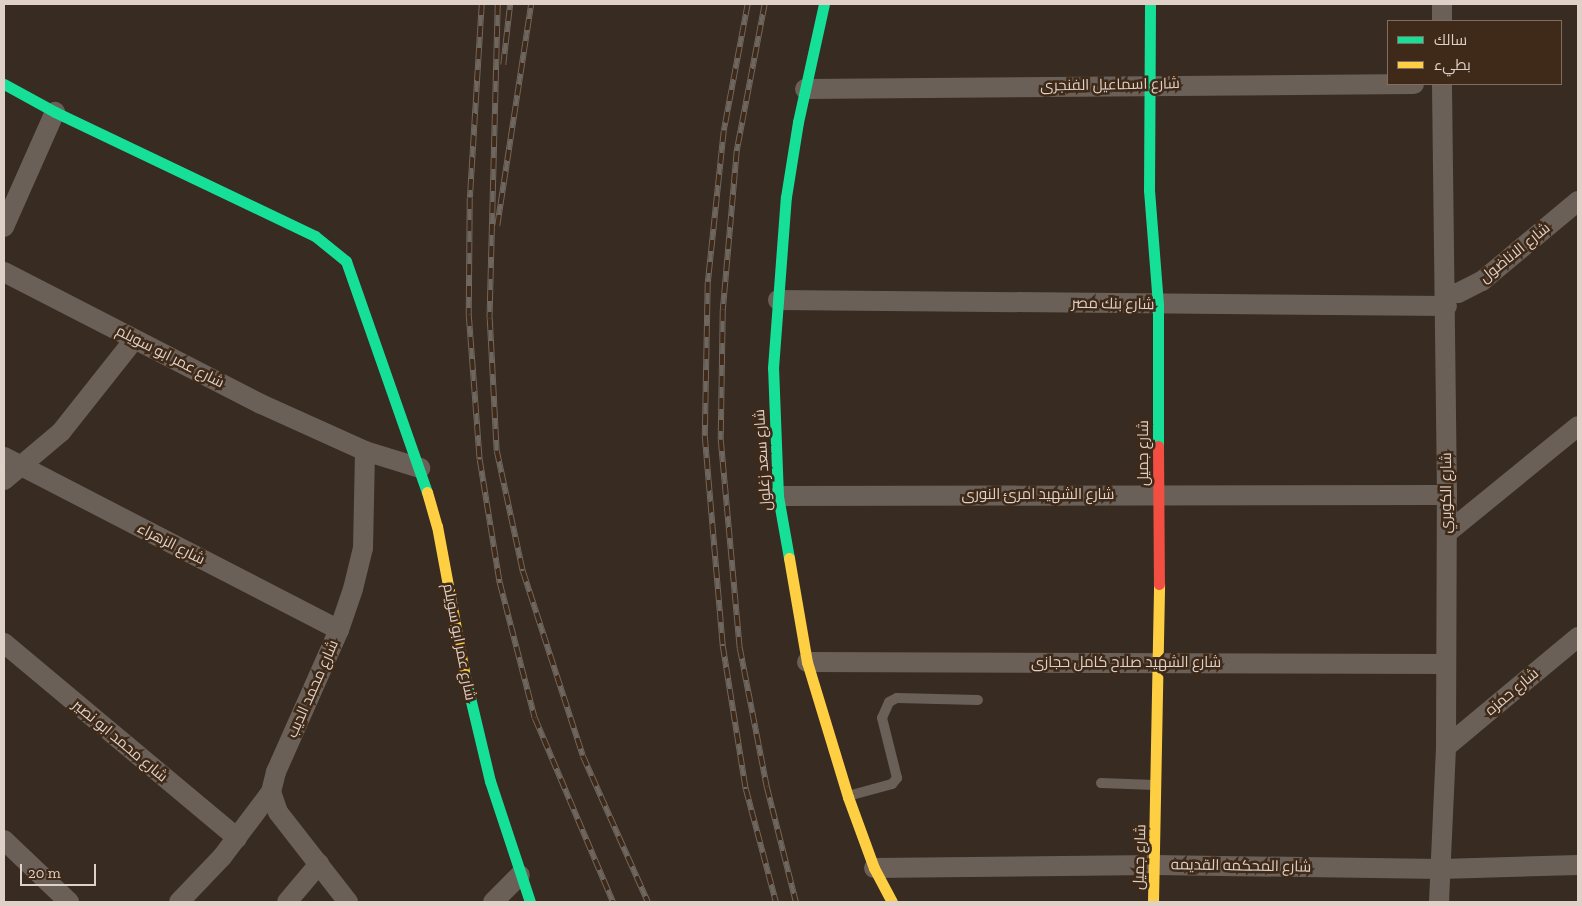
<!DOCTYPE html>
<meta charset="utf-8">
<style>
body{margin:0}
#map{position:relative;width:1582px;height:906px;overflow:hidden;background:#372b22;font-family:"Zilla Slab",Cairo,serif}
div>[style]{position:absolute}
.lane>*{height:10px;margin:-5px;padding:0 5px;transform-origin:5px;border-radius:5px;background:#6a6057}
.street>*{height:20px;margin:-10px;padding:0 10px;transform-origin:10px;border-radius:10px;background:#6a6057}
.fast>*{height:11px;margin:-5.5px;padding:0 5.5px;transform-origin:5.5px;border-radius:5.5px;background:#16e098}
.slow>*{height:11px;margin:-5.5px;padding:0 5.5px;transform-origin:5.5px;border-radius:5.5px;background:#ffcf43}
.jam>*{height:11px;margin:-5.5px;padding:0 5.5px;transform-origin:5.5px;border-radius:5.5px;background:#f24e42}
.rail>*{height:5.5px;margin-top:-2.75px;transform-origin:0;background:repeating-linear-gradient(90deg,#3f2a1a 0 11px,#6f665e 0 22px);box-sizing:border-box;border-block:1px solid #6f665e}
span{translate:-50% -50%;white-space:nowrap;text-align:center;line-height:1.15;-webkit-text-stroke:5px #3f2a1a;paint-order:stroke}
.street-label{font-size:15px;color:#dfd1c7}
.frame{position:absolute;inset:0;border:5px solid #dfd1c7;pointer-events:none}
.legend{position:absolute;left:1387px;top:20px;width:175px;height:65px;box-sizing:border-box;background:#3f2a1a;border:1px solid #7f6d5f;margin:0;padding:6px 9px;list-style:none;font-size:15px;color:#dfd1c7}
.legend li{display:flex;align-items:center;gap:10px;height:25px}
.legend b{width:25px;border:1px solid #7f6d5f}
.scale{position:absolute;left:20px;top:864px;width:76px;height:22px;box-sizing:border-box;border:2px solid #dfd1c7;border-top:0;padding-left:6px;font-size:15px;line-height:18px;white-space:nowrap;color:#dfd1c7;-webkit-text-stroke:4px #3f2a1a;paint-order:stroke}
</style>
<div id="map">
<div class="lane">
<div style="left:1101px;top:783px;width:54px;rotate:2.1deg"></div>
<div style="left:848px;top:796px;width:46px;rotate:-15.3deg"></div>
<div style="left:892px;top:784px;width:8px;rotate:-50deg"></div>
<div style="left:897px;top:778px;width:62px;rotate:-104deg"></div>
<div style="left:882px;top:718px;width:17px;rotate:-66deg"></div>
<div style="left:889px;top:702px;width:9px;rotate:-27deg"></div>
<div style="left:897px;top:698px;width:81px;rotate:1.4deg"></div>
</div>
<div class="street">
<div style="left:1442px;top:4px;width:17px;rotate:90deg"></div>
<div style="left:805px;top:89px;width:609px;rotate:-0.47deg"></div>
<div style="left:4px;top:227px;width:126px;rotate:-66.1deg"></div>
<div style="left:4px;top:272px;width:289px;rotate:27.2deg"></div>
<div style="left:261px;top:404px;width:114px;rotate:24.3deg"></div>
<div style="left:365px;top:451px;width:58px;rotate:17.2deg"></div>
<div style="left:1447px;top:293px;width:11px"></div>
<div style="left:1458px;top:293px;width:27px;rotate:-27deg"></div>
<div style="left:1482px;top:281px;width:125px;rotate:-39.8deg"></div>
<div style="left:778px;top:300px;width:669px;rotate:0.51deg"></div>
<div style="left:4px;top:457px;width:377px;rotate:27.3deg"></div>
<div style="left:4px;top:480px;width:75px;rotate:-40.1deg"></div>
<div style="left:61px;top:432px;width:117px;rotate:-51.6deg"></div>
<div style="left:778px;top:496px;width:669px;rotate:-0.09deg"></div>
<div style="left:1447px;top:533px;width:169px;rotate:-39.2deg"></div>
<div style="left:4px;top:643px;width:304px;rotate:39.9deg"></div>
<div style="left:807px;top:662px;width:638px;rotate:0.18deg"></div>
<div style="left:1446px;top:747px;width:172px;rotate:-39.8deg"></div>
<div style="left:4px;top:840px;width:90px;rotate:43.6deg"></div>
<div style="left:874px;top:868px;width:281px;rotate:-0.6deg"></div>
<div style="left:1155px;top:865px;width:286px;rotate:0.8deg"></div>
<div style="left:1441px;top:869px;width:137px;rotate:-1.7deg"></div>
<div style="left:179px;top:902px;width:62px;rotate:-46.3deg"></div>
<div style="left:222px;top:857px;width:81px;rotate:-53deg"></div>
<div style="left:287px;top:902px;width:50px;rotate:-49.9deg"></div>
<div style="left:348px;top:902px;width:114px;rotate:-127.9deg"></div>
<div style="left:278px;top:812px;width:21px;rotate:-109deg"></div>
<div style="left:271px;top:792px;width:21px;rotate:-76deg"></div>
<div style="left:276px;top:772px;width:155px;rotate:-66.1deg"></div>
<div style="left:339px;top:630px;width:43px;rotate:-71.1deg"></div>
<div style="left:353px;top:589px;width:42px;rotate:-76.3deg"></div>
<div style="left:363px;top:548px;width:97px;rotate:-88.8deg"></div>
<div style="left:493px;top:902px;width:38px;rotate:-45deg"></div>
<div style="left:1439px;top:902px;width:155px;rotate:-87.4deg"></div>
<div style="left:1446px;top:747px;width:252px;rotate:-89.8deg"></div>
<div style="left:1447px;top:495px;width:411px;rotate:-90.7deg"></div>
</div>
<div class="fast">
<div style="left:1150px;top:4px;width:186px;rotate:90.3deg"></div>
<div style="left:1149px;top:190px;width:115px;rotate:85.5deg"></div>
<div style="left:1158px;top:305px;width:141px;rotate:90deg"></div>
<div style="left:4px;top:84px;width:58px;rotate:28.8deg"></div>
<div style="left:55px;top:112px;width:288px;rotate:25.5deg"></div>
<div style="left:315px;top:236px;width:40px;rotate:39deg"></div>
<div style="left:346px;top:261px;width:245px;rotate:70.7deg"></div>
<div style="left:789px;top:558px;width:63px;rotate:-100.1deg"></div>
<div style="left:778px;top:496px;width:128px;rotate:-92.2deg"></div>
<div style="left:773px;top:368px;width:171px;rotate:-85.7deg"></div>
<div style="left:786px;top:197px;width:76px;rotate:-80.9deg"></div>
<div style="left:798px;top:122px;width:121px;rotate:-77.6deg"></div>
<div style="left:464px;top:672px;width:112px;rotate:76.6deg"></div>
<div style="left:490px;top:781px;width:127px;rotate:71.7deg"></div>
</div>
<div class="slow">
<div style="left:427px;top:492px;width:35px;rotate:74deg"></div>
<div style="left:437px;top:526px;width:148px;rotate:79.5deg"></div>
<div style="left:789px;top:558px;width:106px;rotate:80.2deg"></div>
<div style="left:807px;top:662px;width:141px;rotate:73.1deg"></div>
<div style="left:848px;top:797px;width:76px;rotate:69.9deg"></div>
<div style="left:874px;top:868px;width:38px;rotate:62deg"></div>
<div style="left:1153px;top:902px;width:318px;rotate:-88.9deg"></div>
</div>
<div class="jam">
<div style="left:1158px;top:446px;width:138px;rotate:89.6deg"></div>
</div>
<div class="rail">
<div style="left:482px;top:4px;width:194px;rotate:93.5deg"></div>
<div style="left:470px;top:198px;width:117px;rotate:90.5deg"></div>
<div style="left:469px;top:315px;width:145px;rotate:85.7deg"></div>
<div style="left:480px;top:460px;width:125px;rotate:80.8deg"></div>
<div style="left:500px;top:583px;width:139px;rotate:75.5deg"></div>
<div style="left:535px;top:718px;width:200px;rotate:67deg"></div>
<div style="left:498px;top:4px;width:315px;rotate:91.5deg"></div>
<div style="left:490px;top:319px;width:132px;rotate:87deg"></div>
<div style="left:497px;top:451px;width:123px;rotate:77.8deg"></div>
<div style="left:523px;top:571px;width:194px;rotate:72deg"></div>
<div style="left:583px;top:756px;width:160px;rotate:66deg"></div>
<div style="left:748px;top:4px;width:129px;rotate:100.7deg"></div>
<div style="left:724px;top:131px;width:152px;rotate:96deg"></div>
<div style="left:708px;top:282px;width:154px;rotate:91.1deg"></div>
<div style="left:705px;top:436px;width:211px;rotate:85.1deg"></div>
<div style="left:723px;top:646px;width:145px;rotate:80.9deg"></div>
<div style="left:746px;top:789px;width:117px;rotate:75.1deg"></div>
<div style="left:765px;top:4px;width:150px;rotate:100.8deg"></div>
<div style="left:737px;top:151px;width:160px;rotate:95deg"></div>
<div style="left:723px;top:310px;width:130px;rotate:90.9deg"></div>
<div style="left:721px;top:440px;width:209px;rotate:84.8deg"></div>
<div style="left:740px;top:648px;width:142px;rotate:79deg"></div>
<div style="left:767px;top:787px;width:119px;rotate:75.8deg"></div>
<div style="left:503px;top:65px;width:61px;rotate:-83.5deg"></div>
<div style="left:497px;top:226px;width:225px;rotate:-81.3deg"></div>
</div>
<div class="street-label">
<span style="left:1110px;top:85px;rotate:-1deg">شارع اسماعيل الفنجرى</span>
<span style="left:1515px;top:253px;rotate:-39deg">شارع الاناضول</span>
<span style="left:1113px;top:304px;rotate:1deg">شارع بنك مصر</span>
<span style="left:170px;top:357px;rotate:27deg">شارع عمر ابو سويلم</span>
<span style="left:1144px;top:453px;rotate:-90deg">شارع جميل</span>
<span style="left:763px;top:460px;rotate:-94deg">شارع سعد زغلول</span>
<span style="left:1447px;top:493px;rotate:-90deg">شارع الكوبري</span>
<span style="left:1038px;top:495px">شارع الشهيد امرئ النورى</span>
<span style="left:171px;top:544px;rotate:27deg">شارع الزهراء</span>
<span style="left:459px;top:642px;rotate:79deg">شارع عمر ابو سويلم</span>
<span style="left:1126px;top:663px">شارع الشهيد صلاح كامل حجازى</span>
<span style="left:313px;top:689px;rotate:-66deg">شارع محمد الديب</span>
<span style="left:1512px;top:692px;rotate:-40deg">شارع حمزه</span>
<span style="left:120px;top:741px;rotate:40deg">شارع محمد ابو نصير</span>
<span style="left:1140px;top:857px;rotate:-88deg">شارع جميل</span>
<span style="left:1241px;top:866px;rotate:1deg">شارع المحكمه القديمه</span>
</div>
<div class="frame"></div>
<ul class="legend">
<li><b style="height:6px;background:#16e098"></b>سالك</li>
<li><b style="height:6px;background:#ffcf43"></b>بطيء</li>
</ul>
<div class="scale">20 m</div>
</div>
